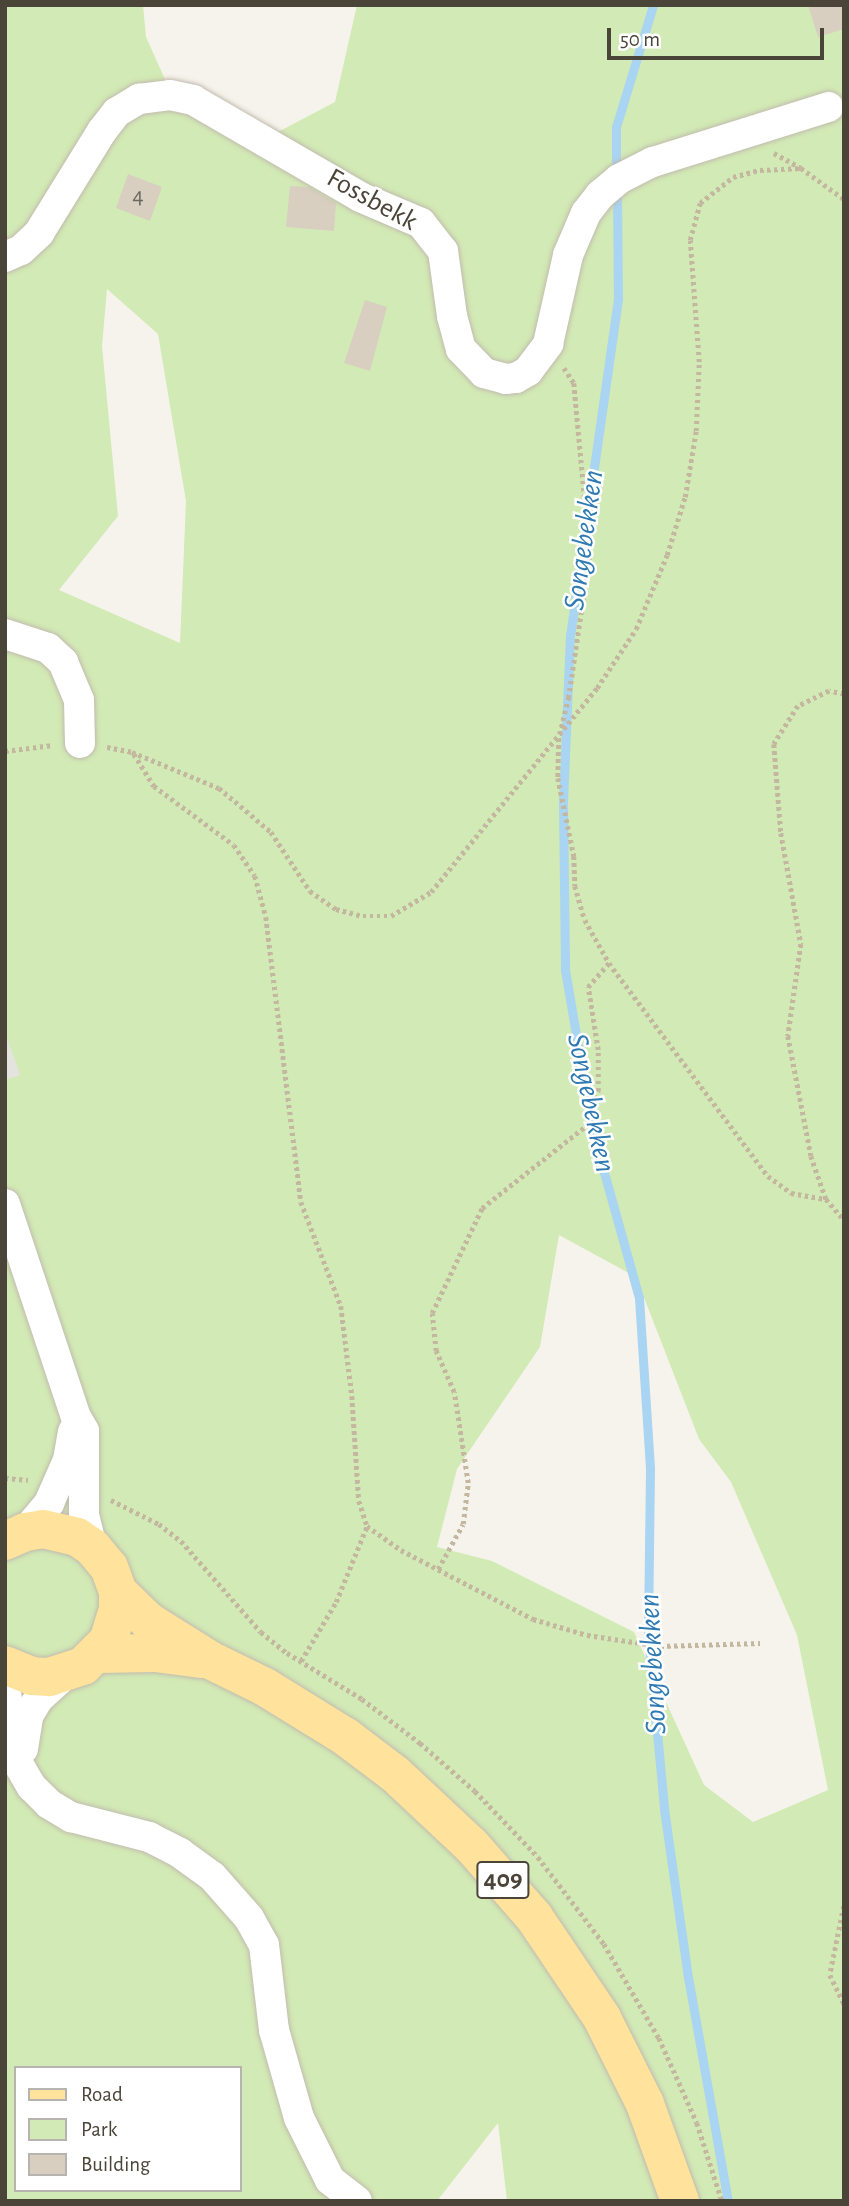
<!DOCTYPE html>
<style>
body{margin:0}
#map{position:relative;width:849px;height:2206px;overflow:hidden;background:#f6f3ec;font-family:"Alegreya Sans",sans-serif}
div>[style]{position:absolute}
.green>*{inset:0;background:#d2eab5}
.parking>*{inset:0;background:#e5e3e0}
.stream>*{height:9px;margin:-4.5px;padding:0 4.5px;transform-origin:4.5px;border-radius:4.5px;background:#a9d4f2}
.building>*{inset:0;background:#d8cfc1}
.path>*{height:4.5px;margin-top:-2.25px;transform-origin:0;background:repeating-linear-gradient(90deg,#c4b79f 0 3.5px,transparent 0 7px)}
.roads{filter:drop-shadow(0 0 2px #c2bbae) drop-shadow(0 0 2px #c2bbae)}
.minor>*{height:30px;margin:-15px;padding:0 15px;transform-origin:15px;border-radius:15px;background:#fff}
.major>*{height:38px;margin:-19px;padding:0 19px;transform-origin:19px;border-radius:19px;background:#ffe39c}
span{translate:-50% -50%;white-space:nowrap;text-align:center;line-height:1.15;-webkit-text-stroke:5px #fff;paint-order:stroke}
.number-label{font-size:24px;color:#6e675b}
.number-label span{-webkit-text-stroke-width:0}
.shield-label span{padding:2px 5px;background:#fff;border:2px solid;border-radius:5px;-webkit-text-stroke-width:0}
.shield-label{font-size:26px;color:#4b4439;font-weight:700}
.street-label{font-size:28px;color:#4b4439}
.water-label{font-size:30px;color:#2e7ab2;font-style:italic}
.frame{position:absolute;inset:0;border:7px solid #4b4439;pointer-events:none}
.legend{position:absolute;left:14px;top:2066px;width:228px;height:126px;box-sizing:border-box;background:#fff;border:2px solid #b7b4b0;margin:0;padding:9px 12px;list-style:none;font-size:21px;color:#4b4439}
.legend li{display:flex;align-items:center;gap:14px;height:35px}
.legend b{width:35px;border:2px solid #b7b4b0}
.scale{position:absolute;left:607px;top:28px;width:217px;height:32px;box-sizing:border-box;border:4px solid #4b4439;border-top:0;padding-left:9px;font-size:21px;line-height:24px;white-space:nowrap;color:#4b4439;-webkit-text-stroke:5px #fff;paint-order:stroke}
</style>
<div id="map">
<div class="green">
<div style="clip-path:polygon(evenodd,5px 5px,143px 5px,146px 37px,172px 95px,278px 132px,335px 102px,357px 5px,844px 5px,844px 2201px,507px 2201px,498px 2123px,437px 2201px,5px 2201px,5px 5px,107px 289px,158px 334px,186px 501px,180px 643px,59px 590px,118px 516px,102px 346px,107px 289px,5px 5px,559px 1235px,636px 1277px,699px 1439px,731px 1482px,797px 1635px,828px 1790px,753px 1822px,704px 1785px,634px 1632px,492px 1561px,437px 1547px,457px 1469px,540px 1347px,559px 1235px,5px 5px,16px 2068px,240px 2068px,240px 2190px,16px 2190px,16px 2068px)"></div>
</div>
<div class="parking">
<div style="clip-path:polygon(5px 1032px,20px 1075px,5px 1080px)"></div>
</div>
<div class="stream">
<div style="left:616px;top:174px;width:47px;rotate:-90deg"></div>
<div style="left:616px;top:127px;width:127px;rotate:-73.1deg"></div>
<div style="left:617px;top:191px;width:108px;rotate:89.5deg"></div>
<div style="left:618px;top:299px;width:339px;rotate:98.1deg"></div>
<div style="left:570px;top:635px;width:168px;rotate:92.4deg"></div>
<div style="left:563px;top:803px;width:167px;rotate:89.3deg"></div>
<div style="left:565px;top:970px;width:165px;rotate:80.3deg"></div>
<div style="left:593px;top:1133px;width:171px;rotate:74.4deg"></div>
<div style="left:639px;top:1298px;width:170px;rotate:86.3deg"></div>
<div style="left:650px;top:1468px;width:167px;rotate:90.7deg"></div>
<div style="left:648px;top:1635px;width:175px;rotate:84.7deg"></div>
<div style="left:664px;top:1809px;width:170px;rotate:81.9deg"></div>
<div style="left:688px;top:1977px;width:228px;rotate:79.9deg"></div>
</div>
<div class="building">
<div style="clip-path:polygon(808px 5px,844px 5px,844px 29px,818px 37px)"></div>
<div style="clip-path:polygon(128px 174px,162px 187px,150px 221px,116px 208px)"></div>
<div style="clip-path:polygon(290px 186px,309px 187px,336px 203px,334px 231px,286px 227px)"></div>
<div style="clip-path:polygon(365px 300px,387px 307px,370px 371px,344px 363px)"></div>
</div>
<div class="path">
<div style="left:774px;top:153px;width:31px;rotate:29deg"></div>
<div style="left:801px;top:168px;width:53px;rotate:35.8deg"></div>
<div style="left:564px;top:368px;width:18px;rotate:56deg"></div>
<div style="left:574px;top:383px;width:174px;rotate:84.7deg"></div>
<div style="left:590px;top:556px;width:143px;rotate:98.5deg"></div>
<div style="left:569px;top:697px;width:42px;rotate:103.7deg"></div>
<div style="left:559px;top:738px;width:40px;rotate:91.4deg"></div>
<div style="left:558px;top:778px;width:80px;rotate:78.4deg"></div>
<div style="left:574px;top:856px;width:30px;rotate:88deg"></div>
<div style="left:575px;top:886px;width:35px;rotate:74deg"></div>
<div style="left:585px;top:920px;width:49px;rotate:60.8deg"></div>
<div style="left:609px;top:963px;width:266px;rotate:53.3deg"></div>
<div style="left:768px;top:1176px;width:29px;rotate:36deg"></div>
<div style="left:791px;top:1193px;width:36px;rotate:10deg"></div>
<div style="left:844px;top:694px;width:15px;rotate:-169deg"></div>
<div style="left:829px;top:691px;width:34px;rotate:154deg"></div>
<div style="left:798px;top:706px;width:45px;rotate:122.3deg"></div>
<div style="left:774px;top:744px;width:89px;rotate:85.5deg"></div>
<div style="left:781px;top:833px;width:113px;rotate:79.8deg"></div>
<div style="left:801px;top:944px;width:93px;rotate:98deg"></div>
<div style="left:788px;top:1036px;width:122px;rotate:79.1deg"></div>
<div style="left:811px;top:1156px;width:46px;rotate:70.8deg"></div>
<div style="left:826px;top:1199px;width:28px;rotate:49deg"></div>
<div style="left:107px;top:747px;width:25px;rotate:11deg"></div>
<div style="left:132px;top:752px;width:94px;rotate:22.5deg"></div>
<div style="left:219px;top:788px;width:68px;rotate:40.2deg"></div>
<div style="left:271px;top:832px;width:71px;rotate:56.5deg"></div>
<div style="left:310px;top:891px;width:32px;rotate:35deg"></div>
<div style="left:336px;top:909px;width:28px;rotate:15deg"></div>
<div style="left:363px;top:916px;width:28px"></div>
<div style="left:391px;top:916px;width:47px;rotate:-31deg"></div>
<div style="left:431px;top:892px;width:263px;rotate:-50.9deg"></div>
<div style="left:597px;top:688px;width:71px;rotate:-56.5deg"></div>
<div style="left:636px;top:629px;width:80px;rotate:-67.3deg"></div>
<div style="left:667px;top:555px;width:61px;rotate:-72.8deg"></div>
<div style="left:685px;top:497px;width:67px;rotate:-80.5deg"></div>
<div style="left:696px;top:431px;width:69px;rotate:-87.5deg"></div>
<div style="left:699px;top:362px;width:122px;rotate:-94.2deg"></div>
<div style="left:690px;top:240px;width:38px;rotate:-75deg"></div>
<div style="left:700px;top:203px;width:42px;rotate:-38.2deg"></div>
<div style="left:733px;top:177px;width:28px;rotate:-15deg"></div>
<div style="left:760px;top:170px;width:41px;rotate:-2.8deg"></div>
<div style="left:5px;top:751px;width:48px;rotate:-7.1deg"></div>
<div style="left:134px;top:754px;width:38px;rotate:58deg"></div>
<div style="left:154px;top:786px;width:99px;rotate:36.4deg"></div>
<div style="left:234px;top:845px;width:37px;rotate:56deg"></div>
<div style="left:255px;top:876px;width:42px;rotate:75deg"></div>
<div style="left:266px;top:917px;width:287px;rotate:83deg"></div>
<div style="left:301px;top:1202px;width:111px;rotate:69deg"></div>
<div style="left:341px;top:1306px;width:91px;rotate:83deg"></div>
<div style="left:352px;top:1396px;width:105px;rotate:86.2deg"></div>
<div style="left:359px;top:1501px;width:26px;rotate:72deg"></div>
<div style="left:367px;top:1526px;width:42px;rotate:35.2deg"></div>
<div style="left:401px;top:1550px;width:149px;rotate:27.6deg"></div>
<div style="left:533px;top:1619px;width:56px;rotate:16.5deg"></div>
<div style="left:587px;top:1635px;width:74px;rotate:8.6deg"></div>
<div style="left:660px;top:1646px;width:100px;rotate:-1.7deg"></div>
<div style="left:5px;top:1478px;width:23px;rotate:5deg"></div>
<div style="left:111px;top:1500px;width:54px;rotate:26.6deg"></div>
<div style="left:159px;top:1524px;width:28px;rotate:38deg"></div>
<div style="left:181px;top:1541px;width:121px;rotate:48.7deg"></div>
<div style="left:261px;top:1632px;width:33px;rotate:39deg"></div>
<div style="left:287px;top:1653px;width:88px;rotate:31.5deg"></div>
<div style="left:362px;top:1699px;width:73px;rotate:37.2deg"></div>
<div style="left:420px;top:1743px;width:73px;rotate:41.1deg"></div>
<div style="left:475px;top:1791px;width:91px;rotate:46.3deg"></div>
<div style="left:538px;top:1857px;width:109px;rotate:52.8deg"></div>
<div style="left:604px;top:1944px;width:109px;rotate:59.7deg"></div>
<div style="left:659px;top:2038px;width:93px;rotate:65.9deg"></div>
<div style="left:697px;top:2123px;width:82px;rotate:72.2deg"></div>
<div style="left:438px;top:1569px;width:51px;rotate:-60.9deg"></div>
<div style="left:463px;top:1524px;width:41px;rotate:-83deg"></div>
<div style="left:468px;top:1483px;width:92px;rotate:-98.7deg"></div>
<div style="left:454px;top:1392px;width:45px;rotate:-113.7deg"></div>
<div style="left:436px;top:1351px;width:38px;rotate:-96deg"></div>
<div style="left:432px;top:1313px;width:116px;rotate:-64.5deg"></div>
<div style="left:482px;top:1208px;width:134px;rotate:-38.3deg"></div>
<div style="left:587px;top:1125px;width:36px;rotate:-72deg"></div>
<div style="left:598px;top:1091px;width:41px;rotate:-90deg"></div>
<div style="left:598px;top:1050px;width:64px;rotate:-99deg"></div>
<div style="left:588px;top:987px;width:32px;rotate:-49deg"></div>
<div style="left:301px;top:1661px;width:69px;rotate:-59.3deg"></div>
<div style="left:336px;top:1602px;width:82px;rotate:-67.8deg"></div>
<div style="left:844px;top:1906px;width:70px;rotate:101.5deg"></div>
<div style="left:830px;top:1975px;width:32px;rotate:64deg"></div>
</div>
<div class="roads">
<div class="minor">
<div style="left:5px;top:257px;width:17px;rotate:-24deg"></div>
<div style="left:21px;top:250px;width:25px;rotate:-43deg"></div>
<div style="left:39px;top:233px;width:120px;rotate:-58.3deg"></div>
<div style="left:102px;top:131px;width:24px;rotate:-52deg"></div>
<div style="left:117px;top:112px;width:26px;rotate:-31deg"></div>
<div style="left:139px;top:99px;width:31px;rotate:-7deg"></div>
<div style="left:170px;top:95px;width:24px;rotate:12deg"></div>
<div style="left:193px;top:100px;width:193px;rotate:30.1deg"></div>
<div style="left:360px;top:197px;width:66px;rotate:23.1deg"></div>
<div style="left:421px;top:223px;width:36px;rotate:52deg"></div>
<div style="left:443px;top:251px;width:66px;rotate:82.1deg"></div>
<div style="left:452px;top:316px;width:34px;rotate:75deg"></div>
<div style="left:461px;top:349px;width:33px;rotate:46deg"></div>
<div style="left:484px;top:373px;width:23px;rotate:15deg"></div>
<div style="left:506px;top:379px;width:10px;rotate:-6deg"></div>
<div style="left:516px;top:378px;width:14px;rotate:-30deg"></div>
<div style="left:528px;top:371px;width:34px;rotate:-53deg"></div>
<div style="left:548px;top:344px;width:91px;rotate:-77.3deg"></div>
<div style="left:568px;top:255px;width:46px;rotate:-66.8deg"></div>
<div style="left:586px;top:213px;width:23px;rotate:-52deg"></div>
<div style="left:600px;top:195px;width:25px;rotate:-40deg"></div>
<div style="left:619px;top:179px;width:38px;rotate:-27deg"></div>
<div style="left:653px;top:162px;width:184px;rotate:-17.4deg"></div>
<div style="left:5px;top:634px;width:45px;rotate:18deg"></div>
<div style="left:48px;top:648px;width:21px;rotate:43deg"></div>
<div style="left:63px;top:662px;width:41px;rotate:67.2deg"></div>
<div style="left:79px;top:700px;width:43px;rotate:88.7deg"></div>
<div style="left:5px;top:1204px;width:225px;rotate:71.6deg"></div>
<div style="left:76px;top:1417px;width:16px;rotate:60deg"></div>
<div style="left:84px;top:1431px;width:84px;rotate:90deg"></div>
<div style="left:84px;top:1515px;width:33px;rotate:76deg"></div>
<div style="left:25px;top:1532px;width:38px;rotate:-50deg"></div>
<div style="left:49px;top:1503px;width:47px;rotate:-66.2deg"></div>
<div style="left:68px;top:1460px;width:29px;rotate:-80deg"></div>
<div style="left:5px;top:1680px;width:73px;rotate:84.5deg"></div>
<div style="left:12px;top:1753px;width:39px;rotate:60deg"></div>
<div style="left:32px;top:1787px;width:24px;rotate:45deg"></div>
<div style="left:49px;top:1804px;width:26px;rotate:31deg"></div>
<div style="left:71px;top:1817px;width:81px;rotate:14.4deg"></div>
<div style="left:149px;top:1837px;width:35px;rotate:27deg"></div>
<div style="left:180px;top:1853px;width:39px;rotate:36deg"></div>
<div style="left:212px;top:1876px;width:56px;rotate:48.6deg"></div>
<div style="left:249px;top:1918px;width:31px;rotate:61deg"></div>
<div style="left:264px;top:1945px;width:86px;rotate:83.3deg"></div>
<div style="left:274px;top:2030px;width:91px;rotate:74.1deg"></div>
<div style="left:299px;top:2118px;width:69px;rotate:63.4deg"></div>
<div style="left:330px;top:2180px;width:34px;rotate:38deg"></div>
<div style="left:23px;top:1749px;width:33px;rotate:-81deg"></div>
<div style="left:28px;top:1716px;width:21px;rotate:-59deg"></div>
<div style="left:39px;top:1698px;width:36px;rotate:-42deg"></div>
</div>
<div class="major">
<div style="left:5px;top:1541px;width:22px;rotate:-24deg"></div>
<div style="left:25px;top:1532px;width:18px;rotate:-9deg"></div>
<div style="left:43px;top:1529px;width:35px;rotate:13deg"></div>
<div style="left:77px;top:1537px;width:18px;rotate:34deg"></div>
<div style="left:92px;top:1547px;width:26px;rotate:50deg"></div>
<div style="left:109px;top:1567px;width:27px;rotate:70deg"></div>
<div style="left:118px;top:1592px;width:17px;rotate:90deg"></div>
<div style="left:118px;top:1609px;width:34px;rotate:107deg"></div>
<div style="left:108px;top:1641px;width:35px;rotate:135deg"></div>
<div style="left:83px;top:1666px;width:36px;rotate:162deg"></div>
<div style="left:49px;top:1677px;width:17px;rotate:-177deg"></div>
<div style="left:32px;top:1676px;width:29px;rotate:-158deg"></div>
<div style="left:118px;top:1592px;width:42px;rotate:44deg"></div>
<div style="left:148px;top:1621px;width:73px;rotate:32.2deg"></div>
<div style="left:210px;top:1660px;width:61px;rotate:26.1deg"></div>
<div style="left:265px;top:1687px;width:95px;rotate:31.7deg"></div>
<div style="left:346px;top:1737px;width:61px;rotate:37.1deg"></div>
<div style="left:395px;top:1774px;width:104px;rotate:43.1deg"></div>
<div style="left:471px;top:1845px;width:96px;rotate:48.8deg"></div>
<div style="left:534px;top:1917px;width:122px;rotate:56deg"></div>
<div style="left:602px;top:2018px;width:96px;rotate:63.4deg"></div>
<div style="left:645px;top:2104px;width:103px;rotate:70.2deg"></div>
<div style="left:98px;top:1654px;width:57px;rotate:-1deg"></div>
<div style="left:155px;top:1653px;width:46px;rotate:7.4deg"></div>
</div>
</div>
<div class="number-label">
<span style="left:138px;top:197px">4</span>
</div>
<div class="shield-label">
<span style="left:503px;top:1880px">409</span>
</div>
<div class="street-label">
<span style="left:372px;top:200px;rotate:29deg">Fossbekk</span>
</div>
<div class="water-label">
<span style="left:584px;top:540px;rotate:-82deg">Songebekken</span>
<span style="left:591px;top:1103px;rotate:78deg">Songebekken</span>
<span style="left:653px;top:1664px;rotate:-93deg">Songebekken</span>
</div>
<div class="frame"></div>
<ul class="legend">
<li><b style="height:9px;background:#ffe39c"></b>Road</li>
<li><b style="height:19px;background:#d2eab5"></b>Park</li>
<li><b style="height:19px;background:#d8cfc1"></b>Building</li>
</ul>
<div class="scale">50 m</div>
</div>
